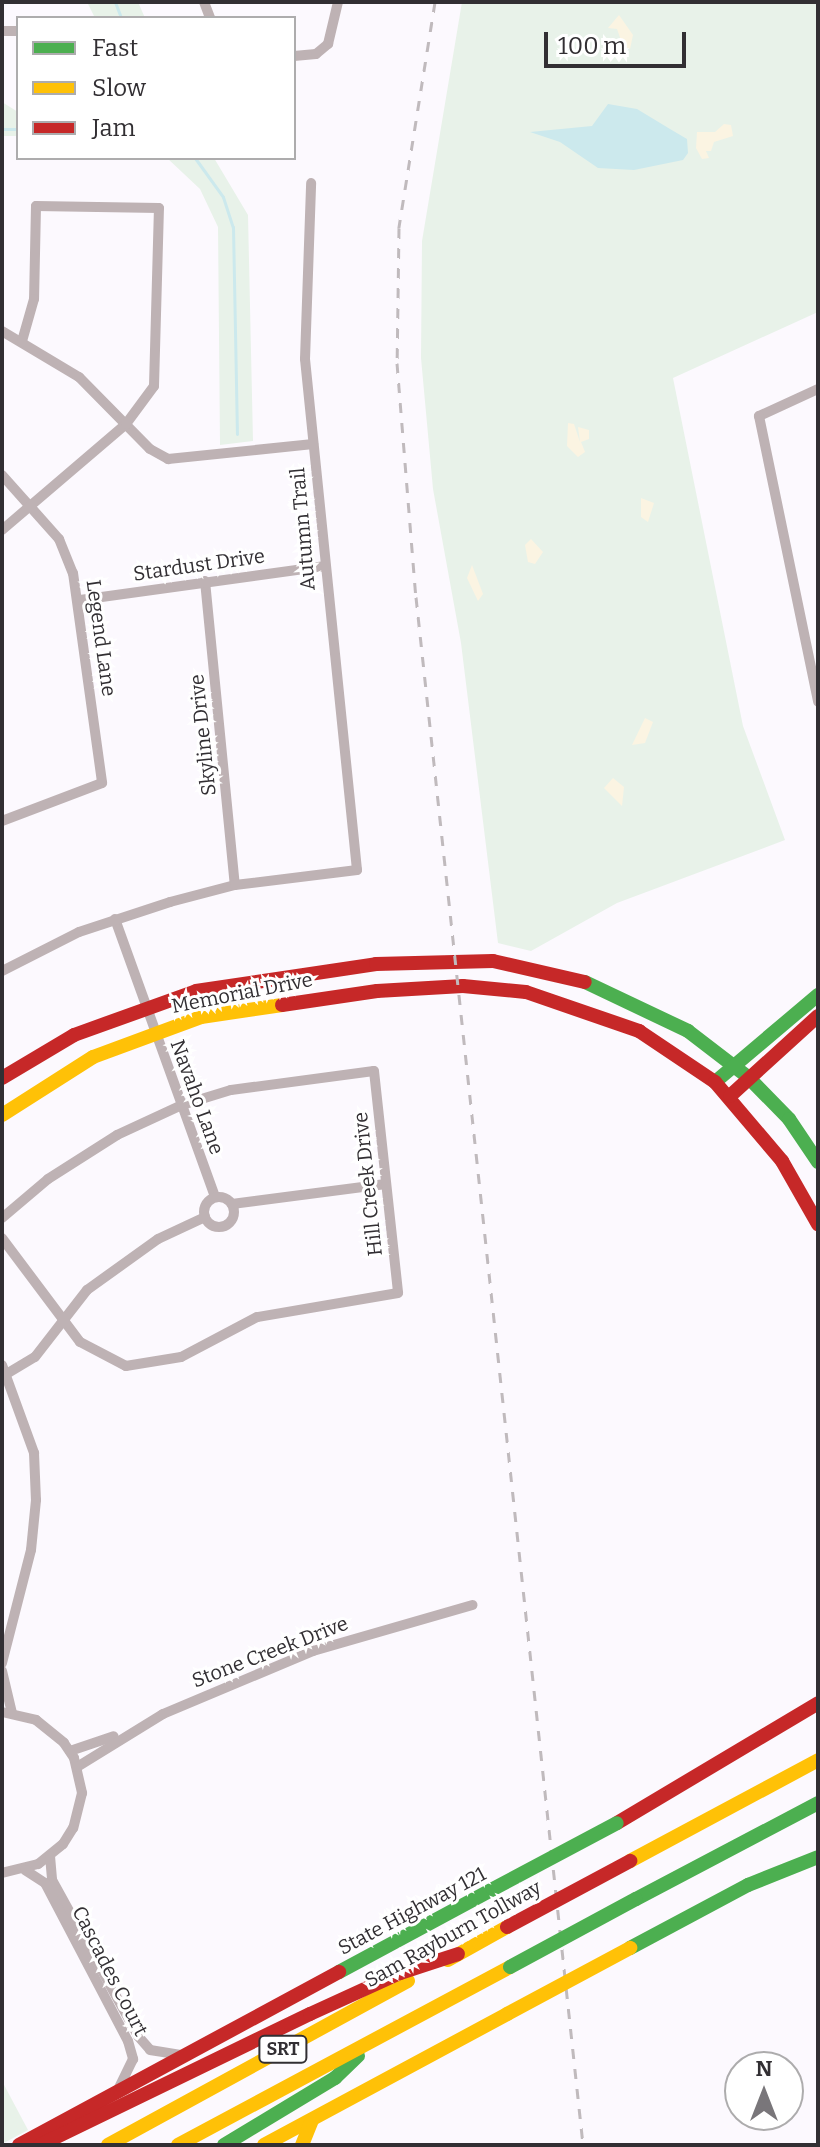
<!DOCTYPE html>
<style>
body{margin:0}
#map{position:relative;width:820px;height:2147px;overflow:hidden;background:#fcf9fe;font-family:Bitter,serif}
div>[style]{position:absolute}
.green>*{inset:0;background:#e8f2e9}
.sand>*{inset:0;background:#fbf4e2}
.water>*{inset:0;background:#cce9ed}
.stream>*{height:3px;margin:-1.5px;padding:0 1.5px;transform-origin:1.5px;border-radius:1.5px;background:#cce9ed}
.street>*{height:10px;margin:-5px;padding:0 5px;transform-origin:5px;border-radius:5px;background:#beb2b4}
.street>.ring{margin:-5px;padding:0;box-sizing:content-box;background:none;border:10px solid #beb2b4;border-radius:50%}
.fast>*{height:14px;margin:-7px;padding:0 7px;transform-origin:7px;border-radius:7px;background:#4caf50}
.slow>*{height:14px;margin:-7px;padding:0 7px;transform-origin:7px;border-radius:7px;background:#ffc107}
.jam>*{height:14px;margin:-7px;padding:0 7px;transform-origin:7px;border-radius:7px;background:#c62828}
.rail>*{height:3px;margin-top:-1.5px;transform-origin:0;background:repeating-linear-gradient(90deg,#c0babd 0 10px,transparent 0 20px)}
.fast-bridge>*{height:14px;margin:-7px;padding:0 7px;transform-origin:7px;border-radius:7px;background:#4caf50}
.slow-bridge>*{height:14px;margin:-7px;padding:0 7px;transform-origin:7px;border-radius:7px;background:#ffc107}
.jam-bridge>*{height:14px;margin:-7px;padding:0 7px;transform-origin:7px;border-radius:7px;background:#c62828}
span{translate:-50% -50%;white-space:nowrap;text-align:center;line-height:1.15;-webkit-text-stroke:6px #fff;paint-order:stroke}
.shield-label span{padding:2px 6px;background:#fff;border:2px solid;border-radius:6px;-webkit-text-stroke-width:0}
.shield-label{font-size:18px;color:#322f33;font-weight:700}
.street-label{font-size:20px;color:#322f33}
.frame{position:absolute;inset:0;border:4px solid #322f33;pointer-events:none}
.legend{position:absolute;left:16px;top:16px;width:280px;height:144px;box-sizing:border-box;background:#fff;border:2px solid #adacad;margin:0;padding:10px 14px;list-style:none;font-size:24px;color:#322f33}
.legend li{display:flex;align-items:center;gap:16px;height:40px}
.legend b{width:40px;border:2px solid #adacad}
.north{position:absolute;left:724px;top:2051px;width:80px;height:80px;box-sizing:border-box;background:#fff;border:2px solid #adacad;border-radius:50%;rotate:0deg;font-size:22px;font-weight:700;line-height:32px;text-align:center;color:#322f33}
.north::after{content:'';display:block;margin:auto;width:28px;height:36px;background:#79767a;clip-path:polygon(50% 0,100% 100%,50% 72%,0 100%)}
.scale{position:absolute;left:544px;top:32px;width:142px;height:36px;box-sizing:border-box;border:4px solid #322f33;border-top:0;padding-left:10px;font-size:24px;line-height:28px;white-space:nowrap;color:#322f33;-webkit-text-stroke:6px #fff;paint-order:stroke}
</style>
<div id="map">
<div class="green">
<div style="clip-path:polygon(87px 2px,138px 2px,145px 18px,95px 18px)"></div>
<div style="clip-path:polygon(462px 2px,818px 2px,818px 312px,673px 378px,743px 726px,785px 840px,617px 903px,531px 951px,498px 943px,461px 643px,433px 489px,421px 358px,422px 241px)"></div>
<div style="clip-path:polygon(2px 102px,18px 112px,18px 136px,2px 136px)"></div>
<div style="clip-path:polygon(167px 158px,214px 158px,248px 215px,253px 441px,220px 445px,218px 227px,200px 189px)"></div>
<div style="clip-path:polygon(2px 2081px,28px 2130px,2px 2144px)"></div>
</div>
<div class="sand">
<div style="clip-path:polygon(619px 15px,633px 35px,630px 49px,623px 46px,617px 29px,608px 28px)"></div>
<div style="clip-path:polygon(724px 124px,731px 125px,733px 136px,714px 142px,711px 151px,706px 151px,709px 158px,702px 159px,696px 148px,697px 132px,715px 132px)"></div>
<div style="clip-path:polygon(568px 423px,574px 424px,580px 442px,578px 427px,589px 430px,589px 439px,581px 442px,585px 452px,578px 457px,567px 446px)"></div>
<div style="clip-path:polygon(641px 498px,654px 503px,648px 522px,641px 517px)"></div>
<div style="clip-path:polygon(531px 539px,543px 552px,535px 564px,528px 562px,525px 545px)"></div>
<div style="clip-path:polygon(472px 565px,483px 594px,478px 601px,467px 578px)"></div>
<div style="clip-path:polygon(645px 718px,653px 722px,645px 743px,632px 745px)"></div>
<div style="clip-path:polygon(613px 778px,624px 787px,622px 806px,604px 788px)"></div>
</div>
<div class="water">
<div style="clip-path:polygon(608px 104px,637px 109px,670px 129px,687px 139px,688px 153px,683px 160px,634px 170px,598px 168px,560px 142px,530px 132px,592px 126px)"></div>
</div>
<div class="stream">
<div style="left:115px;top:2px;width:17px;rotate:69deg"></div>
<div style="left:2px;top:129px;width:16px"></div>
<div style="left:195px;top:158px;width:48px;rotate:54.3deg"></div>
<div style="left:223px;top:197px;width:32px;rotate:72deg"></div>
<div style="left:233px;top:227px;width:207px;rotate:88.9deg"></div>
</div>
<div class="street">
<div style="left:204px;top:2px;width:17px;rotate:69deg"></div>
<div style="left:2px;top:31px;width:16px"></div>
<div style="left:294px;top:56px;width:22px;rotate:-5deg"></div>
<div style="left:316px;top:54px;width:16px;rotate:-40deg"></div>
<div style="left:328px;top:44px;width:43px;rotate:-76.6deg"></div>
<div style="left:2px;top:331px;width:90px;rotate:30.9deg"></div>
<div style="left:79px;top:377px;width:101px;rotate:45.4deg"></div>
<div style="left:150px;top:449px;width:21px;rotate:29deg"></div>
<div style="left:168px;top:459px;width:146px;rotate:-5.9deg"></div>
<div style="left:818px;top:389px;width:65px;rotate:155.4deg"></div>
<div style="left:759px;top:416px;width:292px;rotate:78.3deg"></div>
<div style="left:2px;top:475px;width:86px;rotate:48.3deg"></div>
<div style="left:59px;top:539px;width:37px;rotate:68deg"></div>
<div style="left:73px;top:573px;width:212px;rotate:82.1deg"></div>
<div style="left:102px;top:783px;width:107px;rotate:159.2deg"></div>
<div style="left:2px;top:530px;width:163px;rotate:-40.5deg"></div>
<div style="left:126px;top:424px;width:47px;rotate:-53.6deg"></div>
<div style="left:154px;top:386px;width:178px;rotate:-88.4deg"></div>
<div style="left:159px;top:208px;width:123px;rotate:-179.1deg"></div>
<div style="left:36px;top:206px;width:93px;rotate:91.2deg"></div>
<div style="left:34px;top:299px;width:44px;rotate:105.9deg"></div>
<div style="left:205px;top:581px;width:305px;rotate:84.4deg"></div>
<div style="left:80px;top:600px;width:246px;rotate:-7.9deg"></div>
<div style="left:115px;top:919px;width:295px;rotate:70.2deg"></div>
<div style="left:2px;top:971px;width:86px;rotate:-26.9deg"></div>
<div style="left:79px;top:932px;width:96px;rotate:-18.2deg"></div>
<div style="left:170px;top:902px;width:67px;rotate:-14.7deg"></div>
<div style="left:235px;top:885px;width:123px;rotate:-7deg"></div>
<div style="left:357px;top:870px;width:514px;rotate:-95.81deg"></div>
<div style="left:305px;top:359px;width:176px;rotate:-88deg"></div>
<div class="ring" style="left:204px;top:1197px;width:20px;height:20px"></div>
<div style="left:232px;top:1204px;width:155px;rotate:-7.4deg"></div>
<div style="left:2px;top:1218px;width:60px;rotate:-40.3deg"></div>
<div style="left:48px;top:1179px;width:82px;rotate:-32.5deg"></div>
<div style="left:117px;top:1135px;width:72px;rotate:-24.8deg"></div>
<div style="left:182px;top:1105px;width:51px;rotate:-17deg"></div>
<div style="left:231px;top:1090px;width:144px;rotate:-7.6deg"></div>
<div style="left:374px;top:1071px;width:223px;rotate:83.8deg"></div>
<div style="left:398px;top:1293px;width:143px;rotate:170.3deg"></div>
<div style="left:257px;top:1317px;width:86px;rotate:152.2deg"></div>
<div style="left:181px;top:1357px;width:56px;rotate:170.7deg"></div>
<div style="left:126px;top:1366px;width:52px;rotate:-152.4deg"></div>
<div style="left:80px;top:1342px;width:130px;rotate:-126.9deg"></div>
<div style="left:2px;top:1365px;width:94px;rotate:70deg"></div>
<div style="left:34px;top:1453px;width:47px;rotate:87.6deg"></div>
<div style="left:36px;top:1500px;width:50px;rotate:95.7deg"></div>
<div style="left:31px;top:1550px;width:117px;rotate:104.4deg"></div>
<div style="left:3px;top:1376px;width:37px;rotate:-31deg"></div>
<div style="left:35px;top:1357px;width:85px;rotate:-52.2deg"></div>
<div style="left:87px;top:1290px;width:87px;rotate:-35.7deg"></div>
<div style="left:158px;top:1239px;width:52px;rotate:-25.1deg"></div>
<div style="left:2px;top:1671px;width:43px;rotate:76.6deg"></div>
<div style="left:2px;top:1712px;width:35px;rotate:13deg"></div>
<div style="left:36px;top:1720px;width:36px;rotate:39deg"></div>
<div style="left:64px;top:1743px;width:18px;rotate:56deg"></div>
<div style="left:74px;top:1758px;width:36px;rotate:77deg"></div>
<div style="left:82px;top:1793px;width:36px;rotate:104deg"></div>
<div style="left:73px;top:1828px;width:19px;rotate:122deg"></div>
<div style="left:63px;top:1844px;width:32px;rotate:141deg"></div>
<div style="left:38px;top:1864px;width:37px;rotate:166deg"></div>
<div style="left:70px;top:1751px;width:46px;rotate:-18.8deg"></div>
<div style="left:77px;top:1767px;width:101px;rotate:-31.6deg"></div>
<div style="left:163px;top:1714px;width:163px;rotate:-22.8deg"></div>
<div style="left:313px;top:1651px;width:166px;rotate:-16.1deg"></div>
<div style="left:50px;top:1856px;width:24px;rotate:85deg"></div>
<div style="left:52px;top:1880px;width:178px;rotate:61.1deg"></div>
<div style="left:138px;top:2036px;width:18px;rotate:49deg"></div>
<div style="left:150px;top:2050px;width:31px;rotate:9deg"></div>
<div style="left:25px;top:1870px;width:24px;rotate:33deg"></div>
<div style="left:45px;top:1883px;width:178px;rotate:62.3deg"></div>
<div style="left:128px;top:2041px;width:19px;rotate:74deg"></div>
<div style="left:133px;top:2059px;width:32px;rotate:116deg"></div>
</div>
<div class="fast">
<div style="left:585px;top:982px;width:114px;rotate:25.4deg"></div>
<div style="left:688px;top:1031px;width:76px;rotate:37.5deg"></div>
<div style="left:748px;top:1077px;width:59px;rotate:45.7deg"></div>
<div style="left:789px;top:1119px;width:52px;rotate:56deg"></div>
<div style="left:715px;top:1082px;width:135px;rotate:-40.2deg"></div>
<div style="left:636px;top:1899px;width:206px;rotate:-27.8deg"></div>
<div style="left:630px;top:1948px;width:134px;rotate:-28.1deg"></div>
<div style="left:748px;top:1885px;width:75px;rotate:-21.8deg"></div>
<div style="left:339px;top:1972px;width:175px;rotate:-28.3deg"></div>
<div style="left:224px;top:2145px;width:130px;rotate:-31.1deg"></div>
<div style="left:335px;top:2078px;width:32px;rotate:-44deg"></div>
</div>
<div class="slow">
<div style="left:2px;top:1115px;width:108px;rotate:-32.5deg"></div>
<div style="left:93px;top:1057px;width:115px;rotate:-20.3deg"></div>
<div style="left:201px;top:1017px;width:82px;rotate:-8.4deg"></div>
<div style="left:630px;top:1861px;width:213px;rotate:-28.2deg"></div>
<div style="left:448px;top:1960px;width:68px;rotate:-29.2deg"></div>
<div style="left:108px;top:2145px;width:342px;rotate:-28.7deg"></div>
<div style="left:178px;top:2145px;width:377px;rotate:-28.2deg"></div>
<div style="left:264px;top:2145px;width:276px;rotate:-28.3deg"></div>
<div style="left:302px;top:2145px;width:27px;rotate:-68deg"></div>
</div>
<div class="jam">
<div style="left:282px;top:1005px;width:96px;rotate:-8.4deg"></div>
<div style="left:377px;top:991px;width:86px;rotate:-3.3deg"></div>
<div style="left:463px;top:986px;width:63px;rotate:5.4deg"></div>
<div style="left:526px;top:992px;width:120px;rotate:19deg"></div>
<div style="left:639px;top:1031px;width:92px;rotate:33.9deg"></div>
<div style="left:715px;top:1082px;width:104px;rotate:49.7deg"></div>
<div style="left:782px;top:1161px;width:73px;rotate:60.3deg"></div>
<div style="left:2px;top:1078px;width:84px;rotate:-30.8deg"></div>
<div style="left:74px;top:1035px;width:130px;rotate:-19.8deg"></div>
<div style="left:196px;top:991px;width:182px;rotate:-8.5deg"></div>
<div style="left:376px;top:964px;width:117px;rotate:-1.5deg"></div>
<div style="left:493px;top:961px;width:94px;rotate:12.9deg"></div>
<div style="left:730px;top:1096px;width:119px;rotate:-42.3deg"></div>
<div style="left:617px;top:1823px;width:234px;rotate:-30.8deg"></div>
<div style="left:19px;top:2145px;width:364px;rotate:-28.4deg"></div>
<div style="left:40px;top:2145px;width:300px;rotate:-25.9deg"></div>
<div style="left:310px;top:2014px;width:99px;rotate:-24.5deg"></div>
<div style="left:400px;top:1973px;width:61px;rotate:-18.1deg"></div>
</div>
<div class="rail">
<div style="left:435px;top:2px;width:229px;rotate:99.1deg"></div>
<div style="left:399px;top:228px;width:135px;rotate:90.8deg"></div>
<div style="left:397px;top:363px;width:235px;rotate:85.4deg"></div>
<div style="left:416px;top:597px;width:1557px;rotate:83.84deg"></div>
</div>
<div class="fast-bridge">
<div style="left:493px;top:1889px;width:140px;rotate:-28deg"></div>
<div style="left:510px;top:1967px;width:143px;rotate:-28.4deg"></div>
</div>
<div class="slow-bridge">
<div style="left:507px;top:2014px;width:140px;rotate:-28.2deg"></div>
</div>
<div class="jam-bridge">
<div style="left:507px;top:1927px;width:140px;rotate:-28.2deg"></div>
</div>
<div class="shield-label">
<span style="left:283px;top:2049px">SRT</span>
</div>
<div class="street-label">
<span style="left:303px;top:529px;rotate:-95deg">Autumn Trail</span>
<span style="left:199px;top:565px;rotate:-8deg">Stardust Drive</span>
<span style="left:101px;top:638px;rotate:82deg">Legend Lane</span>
<span style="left:203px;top:735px;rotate:-96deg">Skyline Drive</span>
<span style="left:242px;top:993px;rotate:-11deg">Memorial Drive</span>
<span style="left:197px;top:1097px;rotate:70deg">Navaho Lane</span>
<span style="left:368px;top:1184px;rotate:-96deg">Hill Creek Drive</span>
<span style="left:270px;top:1652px;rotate:-21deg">Stone Creek Drive</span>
<span style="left:412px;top:1911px;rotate:-28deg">State Highway 121</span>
<span style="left:453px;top:1934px;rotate:-29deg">Sam Rayburn Tollway</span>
<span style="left:110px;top:1971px;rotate:63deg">Cascades Court</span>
</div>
<div class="frame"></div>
<ul class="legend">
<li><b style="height:10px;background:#4caf50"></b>Fast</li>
<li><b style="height:10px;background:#ffc107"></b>Slow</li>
<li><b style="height:10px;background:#c62828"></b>Jam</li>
</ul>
<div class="north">N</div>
<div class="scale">100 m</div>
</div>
